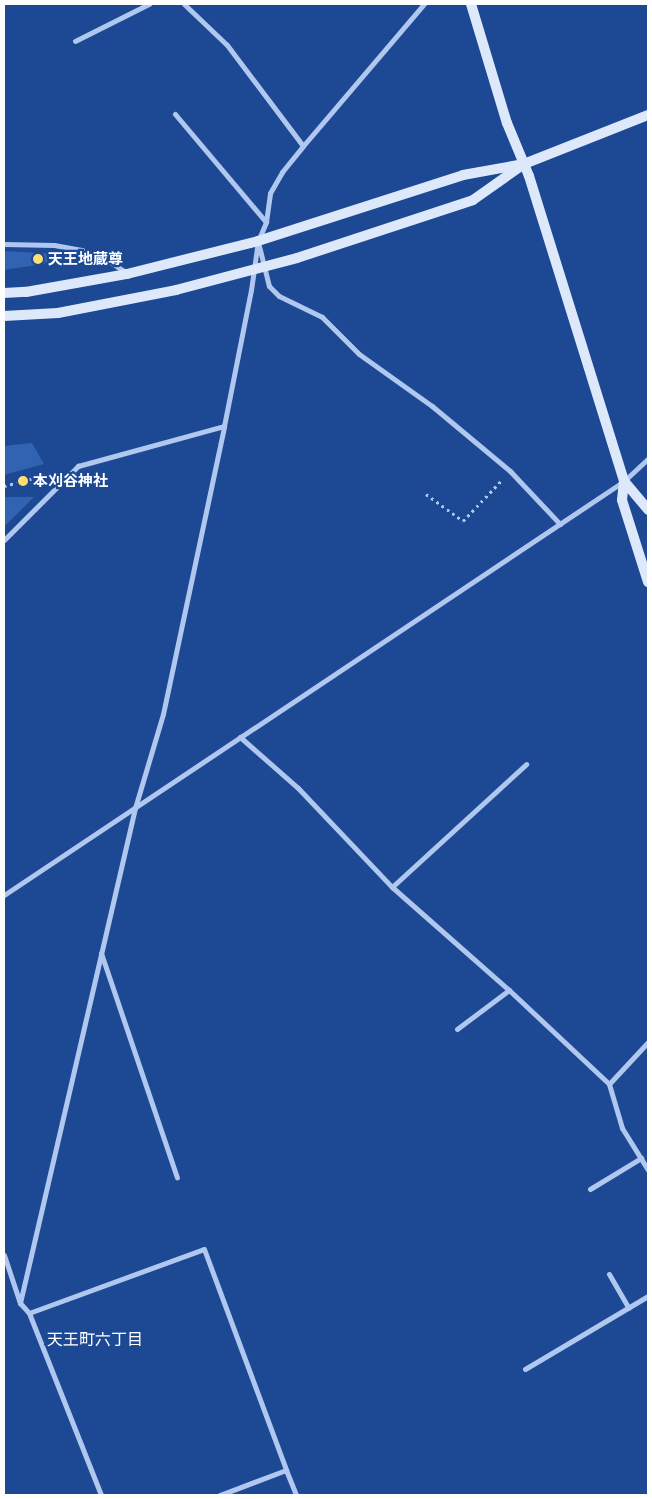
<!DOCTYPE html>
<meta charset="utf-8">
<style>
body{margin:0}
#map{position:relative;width:652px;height:1499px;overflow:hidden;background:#1d4994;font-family:"Public Sans","Noto Sans JP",sans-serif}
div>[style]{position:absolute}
.green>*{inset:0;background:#3262b2}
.path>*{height:3px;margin-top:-1.5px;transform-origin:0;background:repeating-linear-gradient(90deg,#b0c8ef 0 2.5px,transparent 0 6.5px)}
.street>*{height:5px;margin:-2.5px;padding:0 2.5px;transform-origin:2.5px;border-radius:2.5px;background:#b0c8ef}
.secondary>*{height:10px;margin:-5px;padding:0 5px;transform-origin:5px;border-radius:5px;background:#dde8fb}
.dots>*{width:14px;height:14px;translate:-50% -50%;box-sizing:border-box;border:2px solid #1d4994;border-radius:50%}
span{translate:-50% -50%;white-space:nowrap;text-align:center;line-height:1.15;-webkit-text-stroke:4.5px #1d4994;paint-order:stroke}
.poi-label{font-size:15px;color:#fff;font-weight:700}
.left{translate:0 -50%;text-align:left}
.neighbourhood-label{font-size:16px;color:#fff}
.frame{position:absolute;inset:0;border:5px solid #fff;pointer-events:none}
</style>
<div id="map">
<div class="green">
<div style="clip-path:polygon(4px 251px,56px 254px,57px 262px,4px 270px)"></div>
<div style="clip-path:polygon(32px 443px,44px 464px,4px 475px,4px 446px)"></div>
<div style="clip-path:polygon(4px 497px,34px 497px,4px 527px)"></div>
</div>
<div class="path">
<div style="left:4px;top:486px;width:47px;rotate:-14.9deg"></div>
<div style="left:426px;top:494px;width:46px;rotate:36.1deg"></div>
<div style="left:463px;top:521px;width:55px;rotate:-46.5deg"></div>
</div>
<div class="street">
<div style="left:184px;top:4px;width:59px;rotate:43.6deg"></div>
<div style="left:227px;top:45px;width:126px;rotate:53deg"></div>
<div style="left:75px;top:41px;width:83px;rotate:-26.6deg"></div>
<div style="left:175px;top:114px;width:141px;rotate:49.9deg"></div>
<div style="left:4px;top:244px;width:50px;rotate:1.1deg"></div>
<div style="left:54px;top:245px;width:28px;rotate:10deg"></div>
<div style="left:82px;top:250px;width:30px;rotate:23deg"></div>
<div style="left:110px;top:262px;width:20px;rotate:33deg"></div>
<div style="left:259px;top:246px;width:41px;rotate:76deg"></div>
<div style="left:269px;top:286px;width:14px;rotate:45deg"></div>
<div style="left:279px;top:296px;width:48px;rotate:26deg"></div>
<div style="left:322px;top:317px;width:52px;rotate:45deg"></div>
<div style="left:359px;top:354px;width:90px;rotate:35.5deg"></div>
<div style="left:432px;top:406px;width:102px;rotate:39.8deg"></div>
<div style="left:510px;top:471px;width:73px;rotate:46.7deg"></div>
<div style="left:4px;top:540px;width:105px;rotate:-45deg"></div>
<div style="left:78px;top:466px;width:151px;rotate:-15.3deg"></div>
<div style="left:240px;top:737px;width:77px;rotate:41.3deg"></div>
<div style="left:298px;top:788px;width:137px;rotate:46.5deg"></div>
<div style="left:392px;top:887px;width:156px;rotate:41.4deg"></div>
<div style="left:509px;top:990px;width:137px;rotate:43.2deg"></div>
<div style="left:609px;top:1084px;width:46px;rotate:73.5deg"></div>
<div style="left:622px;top:1128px;width:49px;rotate:58.2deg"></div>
<div style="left:392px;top:887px;width:182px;rotate:-42.5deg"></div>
<div style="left:4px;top:895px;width:746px;rotate:-33.73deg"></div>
<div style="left:624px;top:481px;width:33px;rotate:-43deg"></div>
<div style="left:101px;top:953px;width:237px;rotate:71.3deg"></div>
<div style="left:457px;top:1029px;width:65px;rotate:-36.9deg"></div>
<div style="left:609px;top:1084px;width:57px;rotate:-47.1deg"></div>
<div style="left:590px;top:1189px;width:60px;rotate:-31.3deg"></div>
<div style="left:4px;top:1255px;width:51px;rotate:71.6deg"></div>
<div style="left:20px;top:1303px;width:13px;rotate:48deg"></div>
<div style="left:29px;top:1313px;width:196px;rotate:68.4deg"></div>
<div style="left:609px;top:1274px;width:39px;rotate:60deg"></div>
<div style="left:20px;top:1303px;width:508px;rotate:-76.92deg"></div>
<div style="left:135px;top:808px;width:98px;rotate:-73.4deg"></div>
<div style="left:163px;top:714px;width:294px;rotate:-78deg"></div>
<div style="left:224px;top:426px;width:139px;rotate:-78.8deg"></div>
<div style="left:251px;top:290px;width:49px;rotate:-81.9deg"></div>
<div style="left:258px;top:241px;width:21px;rotate:-67deg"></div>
<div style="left:266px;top:222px;width:29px;rotate:-82deg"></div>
<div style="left:270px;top:193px;width:24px;rotate:-60deg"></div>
<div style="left:282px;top:172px;width:33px;rotate:-51deg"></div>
<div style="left:303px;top:146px;width:187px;rotate:-49.6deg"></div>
<div style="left:29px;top:1313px;width:186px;rotate:-20.1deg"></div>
<div style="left:204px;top:1249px;width:236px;rotate:69.6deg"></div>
<div style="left:286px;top:1470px;width:71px;rotate:159.3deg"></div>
<div style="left:525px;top:1369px;width:143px;rotate:-30.7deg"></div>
<div style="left:286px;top:1470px;width:27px;rotate:68deg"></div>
</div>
<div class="secondary">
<div style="left:471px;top:4px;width:124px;rotate:73.2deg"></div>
<div style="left:507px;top:123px;width:57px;rotate:67.5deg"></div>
<div style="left:529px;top:176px;width:319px;rotate:72.7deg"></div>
<div style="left:624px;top:481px;width:19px;rotate:96deg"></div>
<div style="left:622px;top:500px;width:86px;rotate:72.4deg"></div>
<div style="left:4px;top:293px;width:22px;rotate:-3deg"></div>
<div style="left:26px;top:292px;width:103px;rotate:-10.1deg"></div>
<div style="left:127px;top:274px;width:135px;rotate:-14.1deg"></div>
<div style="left:258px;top:241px;width:215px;rotate:-17.8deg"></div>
<div style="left:463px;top:175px;width:62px;rotate:-10.2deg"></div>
<div style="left:524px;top:164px;width:133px;rotate:-21.6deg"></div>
<div style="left:4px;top:316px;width:54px;rotate:-3.2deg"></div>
<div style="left:58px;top:313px;width:120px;rotate:-11deg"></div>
<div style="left:176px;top:290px;width:125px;rotate:-14.8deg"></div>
<div style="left:297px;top:258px;width:185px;rotate:-18.2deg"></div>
<div style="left:473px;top:200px;width:59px;rotate:-35.3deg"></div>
<div style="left:624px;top:481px;width:38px;rotate:50deg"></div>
</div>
<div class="dots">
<div style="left:38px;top:259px;background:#fedf6f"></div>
<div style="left:23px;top:481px;background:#fedf6f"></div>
</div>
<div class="poi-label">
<span class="left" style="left:48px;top:259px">天王地蔵尊</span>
<span class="left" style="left:33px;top:481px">本刈谷神社</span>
</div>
<div class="neighbourhood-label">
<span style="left:95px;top:1340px">天王町六丁目</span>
</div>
<div class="frame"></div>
</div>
